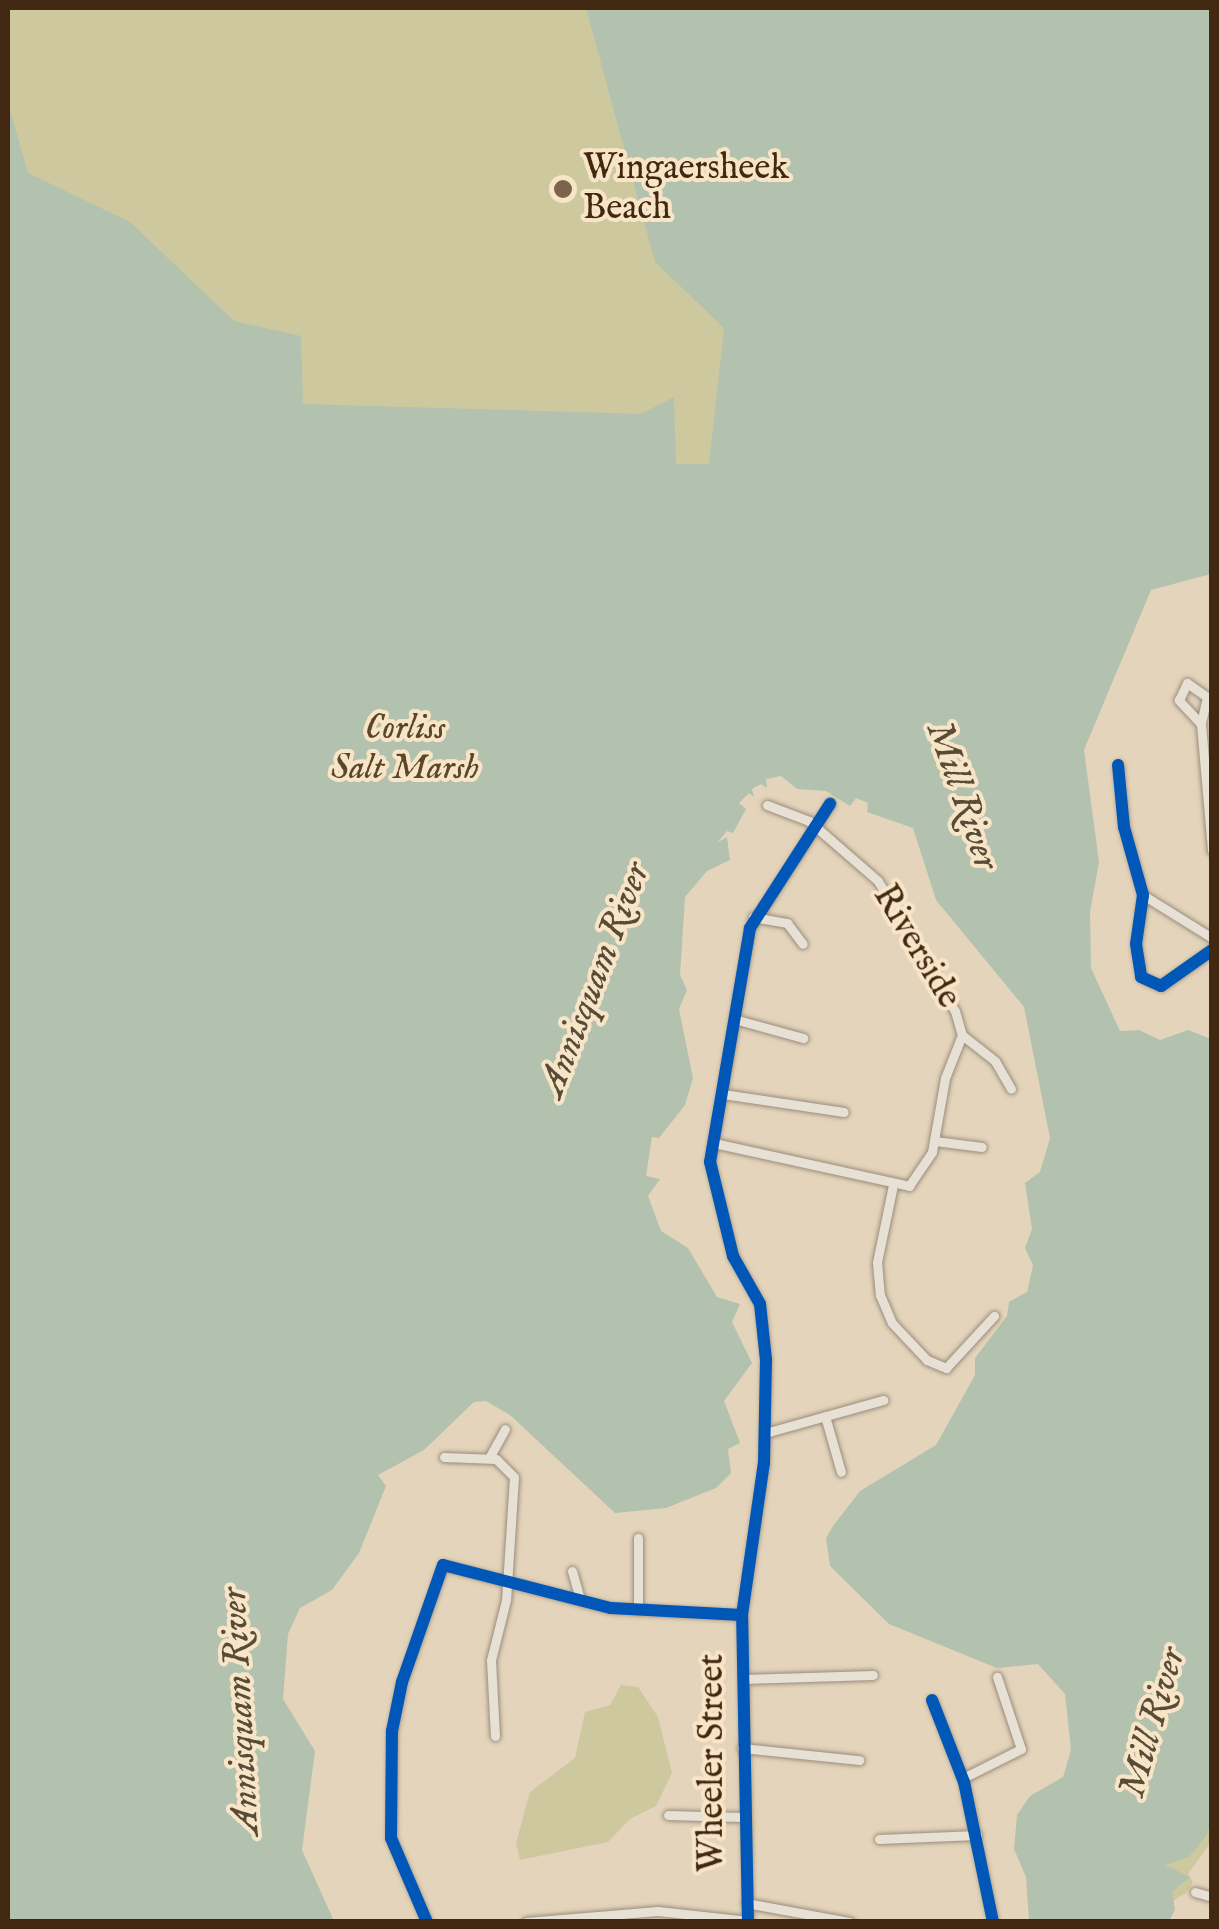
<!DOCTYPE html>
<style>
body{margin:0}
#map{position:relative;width:1219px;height:1929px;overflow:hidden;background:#e4d4bb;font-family:"IM FELL English",serif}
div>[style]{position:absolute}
.green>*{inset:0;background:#cec89f}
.water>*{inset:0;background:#b2c2ae}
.roads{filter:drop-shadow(0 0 2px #9a8d7c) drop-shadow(0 0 2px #9a8d7c)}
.street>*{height:9px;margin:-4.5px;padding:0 4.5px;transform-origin:4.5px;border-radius:4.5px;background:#e7e0d4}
.cycleway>*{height:12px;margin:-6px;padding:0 6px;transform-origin:6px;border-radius:6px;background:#0057b8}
.dots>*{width:28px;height:28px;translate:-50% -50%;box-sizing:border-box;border:5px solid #f8e5c8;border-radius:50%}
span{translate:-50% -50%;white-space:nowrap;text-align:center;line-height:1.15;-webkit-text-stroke:8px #f8e5c8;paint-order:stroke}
.poi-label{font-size:35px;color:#422811}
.left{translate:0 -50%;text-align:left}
.park-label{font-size:35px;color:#5a4629;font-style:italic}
.street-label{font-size:35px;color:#422811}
.water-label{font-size:38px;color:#584c37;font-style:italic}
.frame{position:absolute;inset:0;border:10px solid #422811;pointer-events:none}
</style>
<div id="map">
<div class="green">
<div style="clip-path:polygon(8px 8px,618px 8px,719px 280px,751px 449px,8px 1002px)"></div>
<div style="clip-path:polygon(621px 1685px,638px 1687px,658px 1717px,672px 1773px,656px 1806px,630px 1819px,608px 1842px,520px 1860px,516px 1843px,530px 1792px,575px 1758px,585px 1712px,610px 1705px)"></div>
<div style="clip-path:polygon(1211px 1799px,1211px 1842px,1188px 1874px,1193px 1882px,1186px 1893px,1171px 1902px,1163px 1864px,1207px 1835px)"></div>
</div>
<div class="water">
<div style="clip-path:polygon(586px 8px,1211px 8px,1211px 574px,1151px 590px,1084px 750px,1099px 862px,1090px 912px,1091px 968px,1120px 1031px,1139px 1030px,1160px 1040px,1188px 1030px,1211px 1039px,1212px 1814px,1207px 1835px,1189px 1857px,1165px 1865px,1190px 1877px,1172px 1892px,1175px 1910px,1169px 1921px,1029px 1921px,1026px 1877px,1014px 1849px,1017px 1815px,1030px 1796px,1063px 1777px,1071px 1750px,1065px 1694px,1038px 1664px,997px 1668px,889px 1624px,830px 1566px,826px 1538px,833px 1526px,860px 1491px,936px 1445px,975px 1375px,975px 1358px,1007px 1316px,1009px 1302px,1027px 1292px,1033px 1265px,1025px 1248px,1032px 1229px,1025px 1183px,1040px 1172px,1050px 1138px,1024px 1007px,936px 900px,913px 828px,867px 812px,868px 803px,856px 798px,850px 806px,826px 791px,797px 789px,781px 776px,766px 779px,767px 788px,761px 784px,752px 789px,754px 797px,749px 793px,739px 803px,746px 809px,733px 833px,727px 831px,717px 843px,727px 837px,730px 860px,707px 871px,685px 897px,680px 975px,687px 990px,679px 1009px,693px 1078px,685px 1105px,659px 1138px,652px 1137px,646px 1176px,660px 1179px,648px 1196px,661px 1231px,688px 1248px,717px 1297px,740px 1304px,732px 1322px,752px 1363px,724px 1401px,740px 1443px,728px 1449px,731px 1473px,716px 1488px,666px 1508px,615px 1513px,510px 1415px,486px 1401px,474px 1402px,424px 1450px,378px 1475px,386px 1486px,359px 1553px,332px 1590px,300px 1608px,288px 1634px,283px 1699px,315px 1751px,302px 1850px,334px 1921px,8px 1921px,8px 103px,28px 173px,130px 222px,234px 321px,301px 336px,303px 404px,641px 414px,674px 397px,676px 464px,709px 464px,724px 328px,655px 262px)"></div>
</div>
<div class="roads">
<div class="street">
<div style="left:1201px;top:724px;width:33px;rotate:-133deg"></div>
<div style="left:1179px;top:700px;width:19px;rotate:-65deg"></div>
<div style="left:1187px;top:683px;width:24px;rotate:35deg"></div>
<div style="left:1207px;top:697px;width:28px;rotate:103deg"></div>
<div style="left:1201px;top:724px;width:127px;rotate:85deg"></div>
<div style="left:1118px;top:765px;width:62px;rotate:84.5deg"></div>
<div style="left:1124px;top:827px;width:71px;rotate:74.4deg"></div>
<div style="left:1143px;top:895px;width:49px;rotate:98.1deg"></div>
<div style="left:1136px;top:944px;width:33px;rotate:81deg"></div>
<div style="left:1141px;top:977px;width:22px;rotate:24deg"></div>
<div style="left:1161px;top:986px;width:62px;rotate:-35.2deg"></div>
<div style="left:767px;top:805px;width:45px;rotate:20.9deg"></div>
<div style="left:809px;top:821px;width:91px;rotate:41deg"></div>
<div style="left:878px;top:881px;width:151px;rotate:59.4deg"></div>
<div style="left:955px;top:1011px;width:25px;rotate:74deg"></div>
<div style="left:1143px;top:895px;width:81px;rotate:31.9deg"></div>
<div style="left:753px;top:917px;width:35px;rotate:10deg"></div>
<div style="left:787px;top:923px;width:26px;rotate:53deg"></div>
<div style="left:734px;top:1019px;width:72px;rotate:15.4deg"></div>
<div style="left:962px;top:1035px;width:42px;rotate:38.2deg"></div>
<div style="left:995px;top:1061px;width:32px;rotate:60deg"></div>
<div style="left:723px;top:1094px;width:122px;rotate:8.5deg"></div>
<div style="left:935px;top:1141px;width:47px;rotate:7.3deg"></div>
<div style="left:714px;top:1143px;width:200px;rotate:12.4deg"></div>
<div style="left:909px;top:1186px;width:41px;rotate:-55.9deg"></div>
<div style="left:932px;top:1152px;width:75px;rotate:-80deg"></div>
<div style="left:945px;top:1078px;width:46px;rotate:-68.4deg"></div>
<div style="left:893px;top:1185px;width:79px;rotate:101.7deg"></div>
<div style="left:877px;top:1262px;width:33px;rotate:85deg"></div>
<div style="left:880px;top:1295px;width:30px;rotate:67deg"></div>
<div style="left:892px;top:1323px;width:51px;rotate:46.6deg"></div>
<div style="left:927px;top:1360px;width:21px;rotate:23deg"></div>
<div style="left:946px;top:1368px;width:71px;rotate:-47.3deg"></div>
<div style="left:825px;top:1416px;width:58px;rotate:74.1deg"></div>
<div style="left:765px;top:1433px;width:123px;rotate:-15.6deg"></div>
<div style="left:444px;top:1457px;width:52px;rotate:2.2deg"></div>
<div style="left:496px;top:1459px;width:25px;rotate:45deg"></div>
<div style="left:514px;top:1477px;width:123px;rotate:93.7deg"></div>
<div style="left:506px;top:1600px;width:62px;rotate:104deg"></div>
<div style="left:491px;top:1660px;width:76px;rotate:87deg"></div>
<div style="left:489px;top:1458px;width:33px;rotate:-61deg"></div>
<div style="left:638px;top:1538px;width:72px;rotate:90deg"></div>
<div style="left:572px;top:1571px;width:29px;rotate:74deg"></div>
<div style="left:743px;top:1679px;width:130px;rotate:-1.8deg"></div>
<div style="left:932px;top:1700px;width:88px;rotate:68.7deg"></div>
<div style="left:964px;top:1782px;width:143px;rotate:78.3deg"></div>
<div style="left:742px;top:1748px;width:118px;rotate:5.9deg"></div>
<div style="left:963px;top:1778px;width:65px;rotate:-26.6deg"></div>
<div style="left:1021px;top:1749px;width:76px;rotate:-108.4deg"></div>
<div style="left:668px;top:1815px;width:73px;rotate:1.6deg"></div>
<div style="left:879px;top:1839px;width:98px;rotate:-2.3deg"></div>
<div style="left:1195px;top:1892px;width:18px;rotate:16deg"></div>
<div style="left:746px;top:1903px;width:106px;rotate:10.4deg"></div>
<div style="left:427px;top:1922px;width:91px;rotate:-113.2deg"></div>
<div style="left:391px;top:1838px;width:107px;rotate:-89.5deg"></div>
<div style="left:392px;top:1731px;width:50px;rotate:-78.5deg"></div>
<div style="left:402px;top:1682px;width:124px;rotate:-70.7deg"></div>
<div style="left:443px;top:1565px;width:173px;rotate:14.4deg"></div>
<div style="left:611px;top:1608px;width:131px;rotate:3.1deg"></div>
<div style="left:526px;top:1922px;width:132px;rotate:-4.8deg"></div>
<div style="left:658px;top:1911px;width:91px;rotate:6.3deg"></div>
<div style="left:748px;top:1922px;width:307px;rotate:-91.1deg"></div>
<div style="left:742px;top:1615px;width:154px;rotate:-81.8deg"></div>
<div style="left:764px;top:1463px;width:103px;rotate:-88.9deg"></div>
<div style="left:766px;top:1360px;width:56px;rotate:-96.1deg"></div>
<div style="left:760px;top:1304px;width:55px;rotate:-119.4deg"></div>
<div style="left:733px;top:1256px;width:97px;rotate:-103.7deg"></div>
<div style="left:710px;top:1162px;width:237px;rotate:-80.3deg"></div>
<div style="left:750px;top:928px;width:148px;rotate:-57.2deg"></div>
</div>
</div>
<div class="cycleway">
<div style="left:1118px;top:765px;width:62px;rotate:84.5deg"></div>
<div style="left:1124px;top:827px;width:71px;rotate:74.4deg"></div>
<div style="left:1143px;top:895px;width:49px;rotate:98.1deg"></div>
<div style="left:1136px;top:944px;width:33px;rotate:81deg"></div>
<div style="left:1141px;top:977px;width:22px;rotate:24deg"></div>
<div style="left:1161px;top:986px;width:62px;rotate:-35.2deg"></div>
<div style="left:932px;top:1700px;width:88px;rotate:68.7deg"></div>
<div style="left:964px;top:1782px;width:143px;rotate:78.3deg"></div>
<div style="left:427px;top:1922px;width:91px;rotate:-113.2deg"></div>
<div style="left:391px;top:1838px;width:107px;rotate:-89.5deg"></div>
<div style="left:392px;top:1731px;width:50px;rotate:-78.5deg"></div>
<div style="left:402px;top:1682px;width:124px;rotate:-70.7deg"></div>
<div style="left:443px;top:1565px;width:173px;rotate:14.4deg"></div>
<div style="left:611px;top:1608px;width:131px;rotate:3.1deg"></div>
<div style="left:748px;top:1922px;width:307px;rotate:-91.1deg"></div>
<div style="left:742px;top:1615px;width:154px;rotate:-81.8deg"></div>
<div style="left:764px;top:1463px;width:103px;rotate:-88.9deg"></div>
<div style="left:766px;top:1360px;width:56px;rotate:-96.1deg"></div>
<div style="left:760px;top:1304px;width:55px;rotate:-119.4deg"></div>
<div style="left:733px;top:1256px;width:97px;rotate:-103.7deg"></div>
<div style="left:710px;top:1162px;width:237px;rotate:-80.3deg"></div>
<div style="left:750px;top:928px;width:148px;rotate:-57.2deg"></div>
</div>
<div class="dots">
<div style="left:563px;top:189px;background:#7b644c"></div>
</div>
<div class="poi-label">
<span class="left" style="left:583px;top:189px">Wingaersheek<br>Beach</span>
</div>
<div class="park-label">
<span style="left:405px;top:749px">Corliss<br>Salt Marsh</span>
</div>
<div class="street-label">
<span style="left:916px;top:947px;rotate:59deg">Riverside</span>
<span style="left:713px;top:1763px;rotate:-90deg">Wheeler Street</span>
</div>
<div class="water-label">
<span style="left:961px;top:796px;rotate:71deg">Mill River</span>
<span style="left:596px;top:980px;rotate:-69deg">Annisquam River</span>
<span style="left:242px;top:1711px;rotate:-93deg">Annisquam River</span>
<span style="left:1154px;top:1723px;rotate:-74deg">Mill River</span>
</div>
<div class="frame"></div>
</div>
